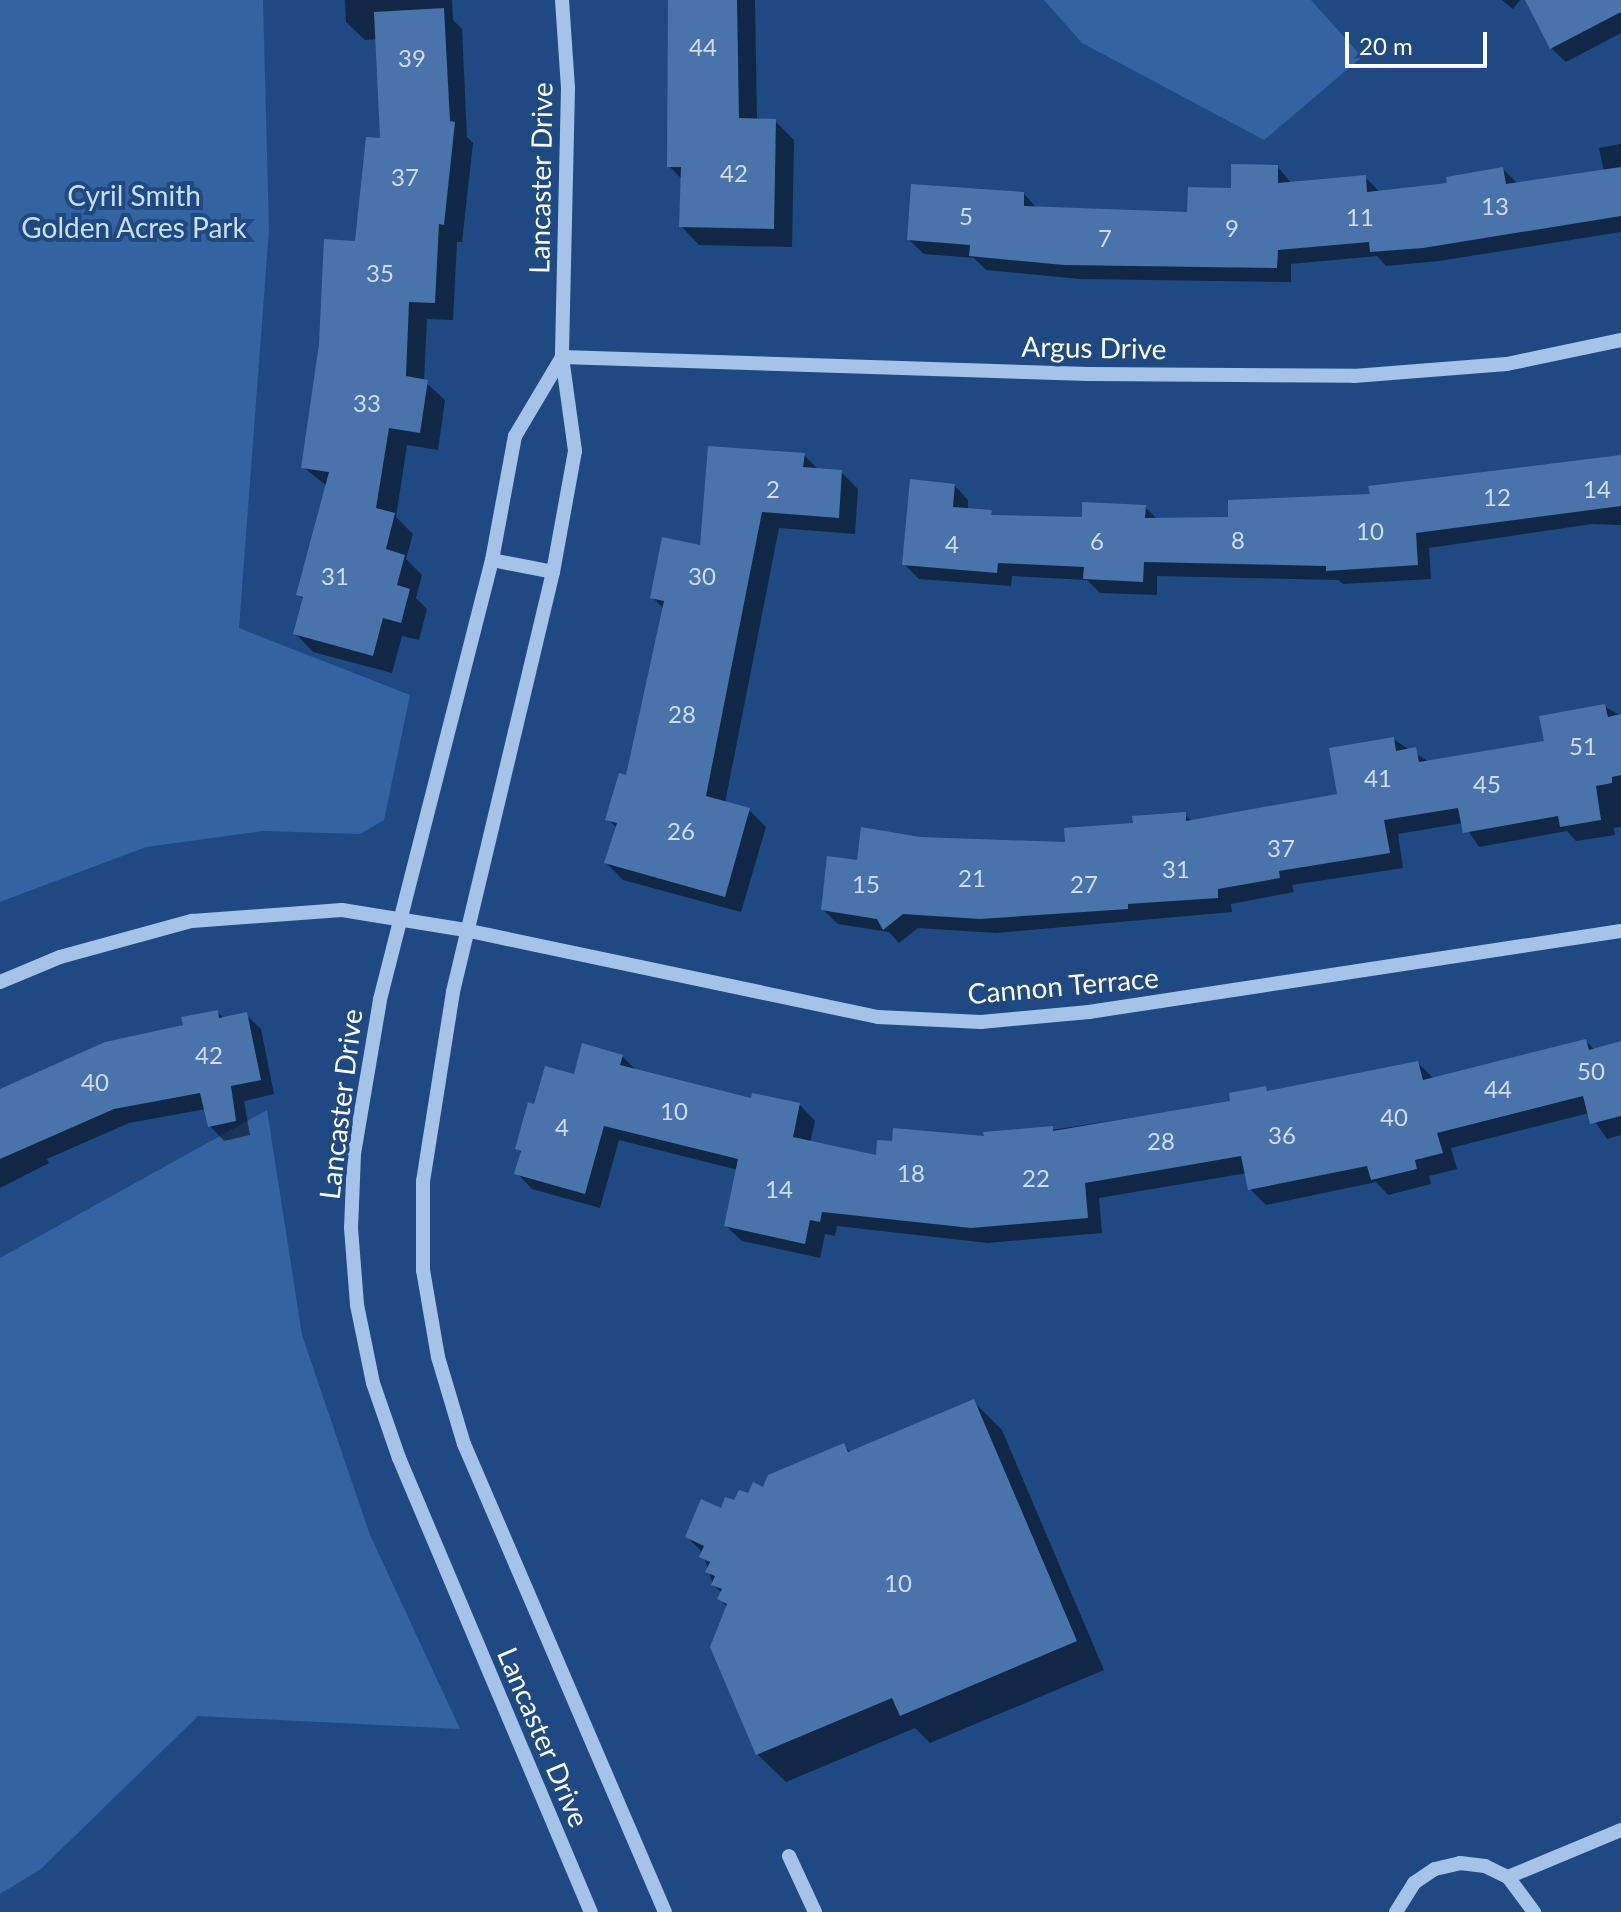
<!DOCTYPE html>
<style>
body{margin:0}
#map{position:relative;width:1621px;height:1912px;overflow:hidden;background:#1f4982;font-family:Lato,sans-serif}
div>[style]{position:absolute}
.green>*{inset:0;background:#3363a0}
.shadow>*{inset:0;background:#0007}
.building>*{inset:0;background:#4873ab}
.minor>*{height:14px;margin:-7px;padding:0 7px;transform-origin:7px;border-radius:7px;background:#a5c3e9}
span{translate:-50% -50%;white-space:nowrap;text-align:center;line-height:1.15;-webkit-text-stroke:8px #1f4982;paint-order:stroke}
.number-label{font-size:24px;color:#d1dcea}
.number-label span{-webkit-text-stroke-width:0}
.street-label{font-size:28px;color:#fff}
.park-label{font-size:28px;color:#c9def7}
.scale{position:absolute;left:1345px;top:32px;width:142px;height:36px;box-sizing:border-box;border:4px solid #fff;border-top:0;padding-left:10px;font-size:24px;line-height:28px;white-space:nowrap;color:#fff;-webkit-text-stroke:6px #1f4982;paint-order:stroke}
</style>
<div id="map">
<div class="green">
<div style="clip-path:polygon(0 0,263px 0,269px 230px,239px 628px,410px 695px,384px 820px,360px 834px,263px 831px,146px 847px,0 902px)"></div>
<div style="clip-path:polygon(1044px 0,1311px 0,1362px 57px,1264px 140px,1082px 43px)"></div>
<div style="clip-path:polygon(267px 1110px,302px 1335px,370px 1535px,460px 1729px,198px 1716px,41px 1869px,0 1894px,0 1258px)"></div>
</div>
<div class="shadow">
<div style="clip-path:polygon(345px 0,452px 0,453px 20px,462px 29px,467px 137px,473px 143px,462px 242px,457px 242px,453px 320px,427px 319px,424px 381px,445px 400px,438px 450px,407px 445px,396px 517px,413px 534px,406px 559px,422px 575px,416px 598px,427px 609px,419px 640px,402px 636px,392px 673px,313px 652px,295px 633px,304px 600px,298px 594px,327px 486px,303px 467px,382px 141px,378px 39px,365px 40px,346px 22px)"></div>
<div style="clip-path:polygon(669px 0,755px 0,757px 120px,775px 121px,794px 140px,792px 247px,699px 245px,681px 226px,682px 179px,669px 166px)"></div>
<div style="clip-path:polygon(1502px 0,1520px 0,1513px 9px)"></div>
<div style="clip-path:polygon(1542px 0,1621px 0,1621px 33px,1566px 62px,1551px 48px)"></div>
<div style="clip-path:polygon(1621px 144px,1621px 232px,1439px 261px,1386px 266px,1377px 256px,1291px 264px,1291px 282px,1080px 279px,986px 270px,974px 258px,924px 254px,909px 240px,1024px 194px,1038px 209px,1189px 214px,1278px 167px,1292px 184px,1365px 177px,1380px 192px,1449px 185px,1503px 169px,1518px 184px,1604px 172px,1599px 148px)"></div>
<div style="clip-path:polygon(804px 455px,819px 470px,841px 472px,858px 489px,855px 534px,779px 528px,725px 803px,749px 810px,766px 827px,741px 912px,623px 880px,606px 863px,617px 828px,608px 819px,627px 777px,664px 609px,652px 597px)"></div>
<div style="clip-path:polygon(1621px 456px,1621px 525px,1592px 524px,1429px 548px,1431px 579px,1343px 584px,1338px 580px,1157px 576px,1157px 595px,1100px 593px,1087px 580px,1012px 576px,1011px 586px,919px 579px,904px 564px,954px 485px,968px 500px,968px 510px,996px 517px,1084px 519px,1145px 507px,1158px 520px,1230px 518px)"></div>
<div style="clip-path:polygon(1604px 706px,1621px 716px,1621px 827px,1614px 828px,1615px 835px,1576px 841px,1567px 831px,1479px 847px,1463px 823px,1398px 834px,1403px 868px,1292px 885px,1294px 892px,1231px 904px,1232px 912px,996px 933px,918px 928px,899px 943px,889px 932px,838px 924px,823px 910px,859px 862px,920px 839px,1067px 844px,1185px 814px,1192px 822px,1339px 796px,1393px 739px,1429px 762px,1546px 742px)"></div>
<div style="clip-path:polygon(217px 1012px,225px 1019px,246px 1015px,261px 1029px,274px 1094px,244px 1101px,250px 1135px,224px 1141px,210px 1126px,206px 1109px,129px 1123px,47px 1159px,49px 1163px,0 1188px,0 1092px)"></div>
<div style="clip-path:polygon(1586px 1041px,1595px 1050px,1621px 1043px,1621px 1135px,1607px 1139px,1589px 1113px,1451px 1148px,1457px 1169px,1429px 1176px,1431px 1184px,1388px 1195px,1376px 1182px,1266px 1205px,1250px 1189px,1247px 1173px,1099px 1198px,1102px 1233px,988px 1243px,837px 1226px,835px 1236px,825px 1234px,820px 1258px,742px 1241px,726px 1226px,738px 1170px,619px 1140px,600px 1208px,532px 1189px,517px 1173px,522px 1154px,517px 1148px,536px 1107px,575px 1076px,622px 1056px,637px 1071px,753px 1100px,800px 1105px,815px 1121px,810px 1143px,877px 1157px,1233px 1102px,1265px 1088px,1269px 1092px,1418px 1063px,1434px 1079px)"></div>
<div style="clip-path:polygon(974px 1402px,1002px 1430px,1104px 1670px,930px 1743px,915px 1728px,786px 1782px,757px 1754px,728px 1608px,720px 1599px,722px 1593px,713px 1585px,703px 1553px,687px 1537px,722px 1510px,844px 1446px,852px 1453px)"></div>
</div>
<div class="building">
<div style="clip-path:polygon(668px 0,737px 0,739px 118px,776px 119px,774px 229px,679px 227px,681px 167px,667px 167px)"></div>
<div style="clip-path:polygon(1525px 0,1621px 0,1621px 12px,1550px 49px)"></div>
<div style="clip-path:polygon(444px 8px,450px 121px,455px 122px,444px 225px,439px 224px,435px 303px,409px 302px,406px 376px,428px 380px,420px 433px,389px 428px,376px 508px,395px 513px,386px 549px,405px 555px,397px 585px,410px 589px,401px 623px,383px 618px,373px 656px,293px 634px,303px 597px,296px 595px,329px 472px,301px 468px,319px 344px,324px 239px,355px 241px,366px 137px,380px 138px,374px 12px)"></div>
<div style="clip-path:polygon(1231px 164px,1278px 165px,1278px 183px,1366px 175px,1367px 192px,1447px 183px,1446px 177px,1503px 167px,1506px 184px,1621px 167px,1621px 216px,1423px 248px,1370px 252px,1369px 242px,1278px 250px,1277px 268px,1064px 265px,969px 256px,970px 245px,907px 240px,911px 184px,1024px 192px,1024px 206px,1187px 212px,1188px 187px,1231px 188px)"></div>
<div style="clip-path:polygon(708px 446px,805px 453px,803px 467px,842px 470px,839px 518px,762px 512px,706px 796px,750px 808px,725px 897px,604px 863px,617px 823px,605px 820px,619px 773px,626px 775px,664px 601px,650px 598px,662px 537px,700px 545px)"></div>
<div style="clip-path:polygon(1621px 455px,1621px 506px,1416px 533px,1418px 565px,1326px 571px,1326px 566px,1144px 562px,1143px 582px,1083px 579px,1084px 567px,998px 563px,997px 573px,902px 565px,910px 479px,955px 484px,953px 507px,992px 510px,991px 515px,1082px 517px,1082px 502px,1146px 505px,1145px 518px,1228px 517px,1228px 500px,1370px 494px,1368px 486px)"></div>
<div style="clip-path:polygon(1605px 704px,1608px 717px,1621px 714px,1621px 775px,1612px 777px,1612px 783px,1596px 786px,1601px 820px,1560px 827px,1558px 816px,1463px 833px,1458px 808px,1384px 820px,1390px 853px,1279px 871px,1280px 878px,1218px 889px,1218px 898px,1128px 904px,1128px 909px,980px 919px,903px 914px,883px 930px,877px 919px,821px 910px,827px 856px,857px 860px,861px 827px,920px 837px,1065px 842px,1064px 828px,1133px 823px,1132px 816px,1186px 812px,1186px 821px,1337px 794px,1329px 748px,1394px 737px,1396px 751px,1416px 747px,1419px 762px,1544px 741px,1539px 716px)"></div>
<div style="clip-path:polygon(218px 1010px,219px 1018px,247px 1012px,261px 1080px,231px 1086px,236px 1121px,208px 1127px,200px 1093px,114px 1109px,0 1159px,0 1089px,105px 1042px,183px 1025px,181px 1017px)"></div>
<div style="clip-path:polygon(1586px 1039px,1589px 1050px,1621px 1041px,1621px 1116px,1590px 1124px,1583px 1096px,1437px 1133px,1443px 1153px,1415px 1160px,1417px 1169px,1371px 1180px,1367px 1166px,1248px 1190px,1241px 1156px,1085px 1183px,1088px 1218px,971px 1228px,822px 1212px,820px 1222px,810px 1220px,805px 1244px,724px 1226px,738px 1159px,604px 1126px,585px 1194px,514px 1174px,521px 1151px,515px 1149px,528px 1102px,534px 1104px,545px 1066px,574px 1074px,582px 1043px,623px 1055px,620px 1065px,751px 1098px,752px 1093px,800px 1103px,793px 1137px,876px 1155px,877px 1140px,892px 1141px,893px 1128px,984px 1136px,983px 1132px,1053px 1126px,1053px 1131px,1230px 1101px,1229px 1093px,1266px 1086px,1267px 1091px,1418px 1061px,1423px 1080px)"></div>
<div style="clip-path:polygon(974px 1399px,1077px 1641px,900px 1716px,892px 1698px,756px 1755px,710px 1647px,727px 1604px,717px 1599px,722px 1589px,711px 1585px,715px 1576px,705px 1572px,710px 1562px,699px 1557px,704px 1546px,685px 1537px,701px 1499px,721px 1508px,725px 1497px,734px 1500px,739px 1490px,748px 1493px,753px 1482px,763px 1487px,768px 1475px,844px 1443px,848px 1452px)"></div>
</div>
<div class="minor">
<div style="left:562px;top:0;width:88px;rotate:86.1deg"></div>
<div style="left:568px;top:88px;width:269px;rotate:91.3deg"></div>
<div style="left:562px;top:357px;width:95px;rotate:82.1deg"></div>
<div style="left:575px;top:451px;width:123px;rotate:100.3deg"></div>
<div style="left:553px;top:572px;width:432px;rotate:103.4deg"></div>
<div style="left:453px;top:992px;width:191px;rotate:99deg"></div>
<div style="left:423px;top:1181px;width:89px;rotate:90deg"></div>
<div style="left:423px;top:1270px;width:88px;rotate:80.2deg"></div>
<div style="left:438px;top:1357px;width:91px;rotate:73.4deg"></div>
<div style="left:464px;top:1444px;width:509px;rotate:66.76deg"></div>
<div style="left:562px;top:357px;width:92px;rotate:120.7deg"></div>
<div style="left:515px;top:436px;width:126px;rotate:100.5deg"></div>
<div style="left:492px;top:560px;width:454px;rotate:104.3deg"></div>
<div style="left:380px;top:1000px;width:156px;rotate:99.6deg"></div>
<div style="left:354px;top:1154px;width:74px;rotate:92.3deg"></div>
<div style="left:351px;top:1228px;width:77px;rotate:85.5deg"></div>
<div style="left:357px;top:1305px;width:80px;rotate:78.4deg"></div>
<div style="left:373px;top:1383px;width:79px;rotate:70.9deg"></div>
<div style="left:399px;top:1458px;width:493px;rotate:67.1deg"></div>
<div style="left:562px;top:357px;width:527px;rotate:1.85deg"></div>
<div style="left:1089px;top:374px;width:265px;rotate:0.4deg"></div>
<div style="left:1354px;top:376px;width:153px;rotate:-4.5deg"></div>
<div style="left:1507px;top:364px;width:116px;rotate:-11.9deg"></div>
<div style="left:492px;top:560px;width:62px;rotate:11.1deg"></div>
<div style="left:0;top:982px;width:65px;rotate:-22.6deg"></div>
<div style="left:60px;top:957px;width:137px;rotate:-15.3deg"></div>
<div style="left:192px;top:921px;width:150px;rotate:-4.2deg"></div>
<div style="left:342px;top:910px;width:125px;rotate:9.2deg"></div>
<div style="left:465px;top:930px;width:422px;rotate:11.9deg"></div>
<div style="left:878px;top:1017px;width:103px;rotate:2.8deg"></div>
<div style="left:981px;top:1022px;width:108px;rotate:-5.3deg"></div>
<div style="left:1089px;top:1012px;width:538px;rotate:-8.66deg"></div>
<div style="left:789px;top:1856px;width:62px;rotate:65.1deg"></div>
<div style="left:1508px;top:1877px;width:122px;rotate:-22.6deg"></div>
<div style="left:1396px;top:1912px;width:34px;rotate:-58deg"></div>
<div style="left:1414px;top:1883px;width:25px;rotate:-34deg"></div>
<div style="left:1435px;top:1869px;width:26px;rotate:-13deg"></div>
<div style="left:1460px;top:1863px;width:25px;rotate:7deg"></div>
<div style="left:1485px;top:1866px;width:25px;rotate:26deg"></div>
<div style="left:1508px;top:1877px;width:44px;rotate:53.4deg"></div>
</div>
<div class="number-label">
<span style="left:703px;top:47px">44</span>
<span style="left:412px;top:58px">39</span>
<span style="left:734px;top:173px">42</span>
<span style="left:405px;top:177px">37</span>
<span style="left:1495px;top:206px">13</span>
<span style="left:966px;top:216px">5</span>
<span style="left:1360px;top:217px">11</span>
<span style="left:1232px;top:228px">9</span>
<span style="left:1105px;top:238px">7</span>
<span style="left:380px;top:273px">35</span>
<span style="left:367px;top:403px">33</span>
<span style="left:773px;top:489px">2</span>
<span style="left:1597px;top:489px">14</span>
<span style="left:1497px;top:497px">12</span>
<span style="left:1370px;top:531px">10</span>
<span style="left:1238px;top:540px">8</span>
<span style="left:1097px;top:541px">6</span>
<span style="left:952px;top:544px">4</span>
<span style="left:335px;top:576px">31</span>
<span style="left:702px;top:576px">30</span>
<span style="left:682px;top:714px">28</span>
<span style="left:1583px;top:746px">51</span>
<span style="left:1378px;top:778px">41</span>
<span style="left:1487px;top:784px">45</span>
<span style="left:681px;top:831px">26</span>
<span style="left:1281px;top:848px">37</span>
<span style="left:1176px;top:869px">31</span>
<span style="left:972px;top:878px">21</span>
<span style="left:866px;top:884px">15</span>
<span style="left:1084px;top:884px">27</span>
<span style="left:209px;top:1055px">42</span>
<span style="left:1591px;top:1071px">50</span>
<span style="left:95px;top:1082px">40</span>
<span style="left:1498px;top:1089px">44</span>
<span style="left:674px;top:1111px">10</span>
<span style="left:1394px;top:1117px">40</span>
<span style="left:562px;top:1127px">4</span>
<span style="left:1282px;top:1135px">36</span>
<span style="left:1161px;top:1141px">28</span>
<span style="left:911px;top:1173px">18</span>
<span style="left:1036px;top:1178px">22</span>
<span style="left:779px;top:1189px">14</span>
<span style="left:898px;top:1583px">10</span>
</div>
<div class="street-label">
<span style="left:540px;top:178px;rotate:-89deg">Lancaster Drive</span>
<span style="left:1094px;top:347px;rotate:1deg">Argus Drive</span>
<span style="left:1063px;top:985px;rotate:-5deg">Cannon Terrace</span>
<span style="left:340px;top:1104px;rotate:-83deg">Lancaster Drive</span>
<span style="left:544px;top:1737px;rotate:67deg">Lancaster Drive</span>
</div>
<div class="park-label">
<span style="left:134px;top:211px">Cyril Smith<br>Golden Acres Park</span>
</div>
<div class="scale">20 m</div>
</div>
